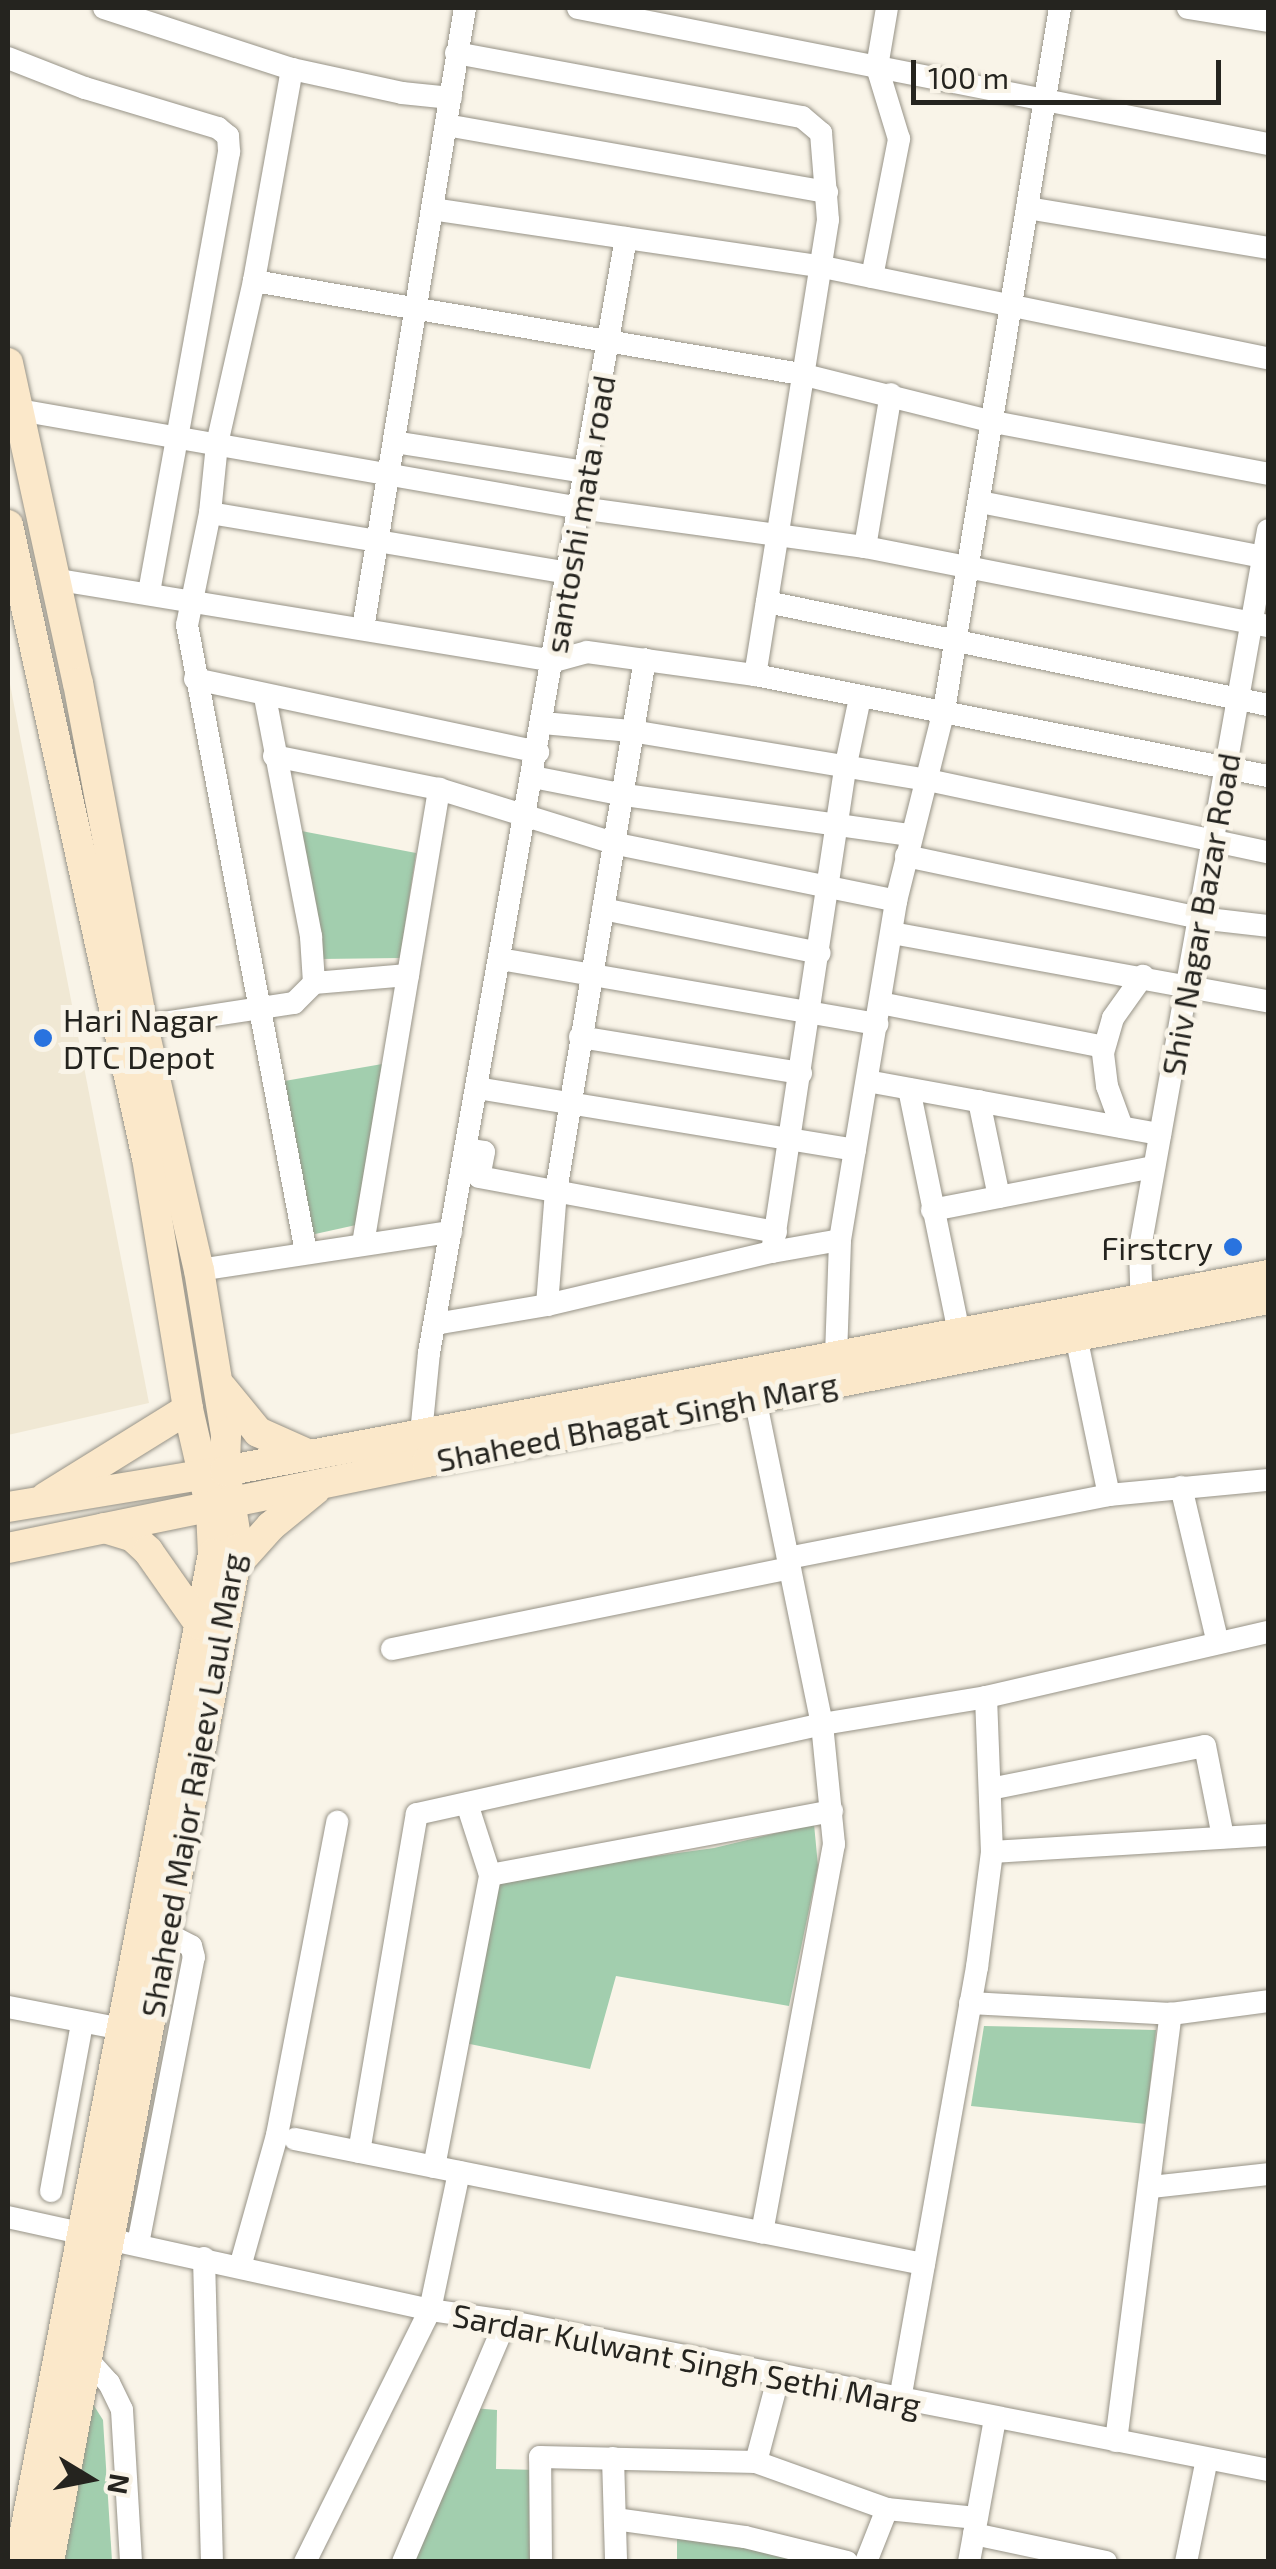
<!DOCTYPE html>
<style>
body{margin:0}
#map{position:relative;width:1276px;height:2569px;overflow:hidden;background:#f9f4e8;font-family:"Exo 2",sans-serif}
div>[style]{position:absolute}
.built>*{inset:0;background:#f0e8d4}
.green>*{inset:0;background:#a2ceae}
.roads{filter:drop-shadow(0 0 2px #979387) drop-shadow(0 0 2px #979387)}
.street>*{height:22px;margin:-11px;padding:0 11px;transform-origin:11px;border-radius:11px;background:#fff}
.secondary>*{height:30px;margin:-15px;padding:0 15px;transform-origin:15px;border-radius:15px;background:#fbe8ca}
.dots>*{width:28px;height:28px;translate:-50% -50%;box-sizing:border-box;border:5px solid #f9f4e8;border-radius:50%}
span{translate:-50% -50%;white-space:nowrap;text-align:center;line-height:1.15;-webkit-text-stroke:10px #f9f4e8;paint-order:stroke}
.street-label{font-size:32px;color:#25241f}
.poi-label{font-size:32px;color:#25241f}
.left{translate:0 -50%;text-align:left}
.right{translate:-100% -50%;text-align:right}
.frame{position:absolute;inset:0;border:10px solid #25241f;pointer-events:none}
.north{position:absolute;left:40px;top:2429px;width:100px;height:100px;-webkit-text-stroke:8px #f9f4e8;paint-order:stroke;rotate:100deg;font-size:28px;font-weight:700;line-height:40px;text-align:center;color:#25241f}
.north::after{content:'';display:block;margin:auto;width:35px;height:45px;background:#25241f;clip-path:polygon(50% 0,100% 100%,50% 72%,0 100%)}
.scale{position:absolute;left:911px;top:60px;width:310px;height:45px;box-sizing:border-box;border:5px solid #25241f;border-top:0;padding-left:12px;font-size:30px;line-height:35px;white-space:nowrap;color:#25241f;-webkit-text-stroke:8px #f9f4e8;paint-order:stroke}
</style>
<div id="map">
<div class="built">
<div style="clip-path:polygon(8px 674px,149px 1403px,8px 1435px)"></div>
</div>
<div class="green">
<div style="clip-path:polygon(291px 829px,416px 853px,400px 958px,321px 959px)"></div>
<div style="clip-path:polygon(388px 1063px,356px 1225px,297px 1238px,273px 1083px)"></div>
<div style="clip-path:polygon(814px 1824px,818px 1866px,789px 2006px,616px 1976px,590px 2069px,465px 2043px,489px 1879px,714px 1848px)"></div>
<div style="clip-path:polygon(984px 2026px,1156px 2030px,1146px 2124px,971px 2106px)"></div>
<div style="clip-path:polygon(91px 2401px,103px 2420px,112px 2561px,62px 2562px)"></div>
<div style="clip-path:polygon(473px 2408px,497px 2410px,496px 2469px,538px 2470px,542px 2561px,403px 2562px)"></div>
<div style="clip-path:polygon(677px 2537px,791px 2553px,788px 2561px,677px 2561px)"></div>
</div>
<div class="roads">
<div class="street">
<div style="left:104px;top:8px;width:198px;rotate:18deg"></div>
<div style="left:292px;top:69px;width:113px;rotate:12.3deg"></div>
<div style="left:402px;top:93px;width:49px;rotate:5.8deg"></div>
<div style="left:578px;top:8px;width:703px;rotate:11.15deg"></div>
<div style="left:1188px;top:8px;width:81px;rotate:9.2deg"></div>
<div style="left:456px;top:53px;width:352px;rotate:10.5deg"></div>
<div style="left:802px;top:117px;width:25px;rotate:40deg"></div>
<div style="left:821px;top:133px;width:87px;rotate:85.4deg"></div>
<div style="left:828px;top:220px;width:461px;rotate:99.1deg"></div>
<div style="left:755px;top:675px;width:523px;rotate:11.14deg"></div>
<div style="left:8px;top:58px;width:83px;rotate:21.3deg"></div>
<div style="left:85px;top:88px;width:139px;rotate:16.7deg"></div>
<div style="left:218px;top:128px;width:13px;rotate:39deg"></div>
<div style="left:228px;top:136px;width:16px;rotate:86deg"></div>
<div style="left:229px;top:152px;width:448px;rotate:100.3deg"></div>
<div style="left:292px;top:69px;width:215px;rotate:100.2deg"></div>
<div style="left:254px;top:281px;width:167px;rotate:102.8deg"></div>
<div style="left:217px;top:444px;width:69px;rotate:95.8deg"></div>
<div style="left:210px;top:513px;width:114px;rotate:101.6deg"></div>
<div style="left:187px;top:625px;width:638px;rotate:79.25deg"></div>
<div style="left:446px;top:125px;width:387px;rotate:10deg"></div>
<div style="left:1027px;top:208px;width:244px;rotate:9.4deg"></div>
<div style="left:432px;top:209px;width:196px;rotate:8.5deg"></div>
<div style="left:872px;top:277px;width:141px;rotate:-78.9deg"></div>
<div style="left:899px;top:139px;width:75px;rotate:-107deg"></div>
<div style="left:877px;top:67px;width:60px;rotate:-80.4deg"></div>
<div style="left:254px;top:281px;width:555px;rotate:9.65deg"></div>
<div style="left:801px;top:374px;width:199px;rotate:14deg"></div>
<div style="left:994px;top:422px;width:279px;rotate:10.7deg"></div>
<div style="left:19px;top:410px;width:569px;rotate:9.91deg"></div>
<div style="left:580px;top:508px;width:288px;rotate:7.8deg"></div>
<div style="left:865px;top:547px;width:411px;rotate:11.1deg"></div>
<div style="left:394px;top:442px;width:194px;rotate:8.9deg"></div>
<div style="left:980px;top:502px;width:293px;rotate:11deg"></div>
<div style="left:210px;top:513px;width:363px;rotate:9.5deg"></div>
<div style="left:865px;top:547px;width:155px;rotate:-80.4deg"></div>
<div style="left:53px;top:579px;width:508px;rotate:9.3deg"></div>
<div style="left:554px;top:661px;width:34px;rotate:-15deg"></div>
<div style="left:587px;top:652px;width:170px;rotate:7.8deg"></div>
<div style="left:767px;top:602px;width:511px;rotate:11.62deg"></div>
<div style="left:363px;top:628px;width:628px;rotate:-80.66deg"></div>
<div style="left:195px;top:679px;width:351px;rotate:12deg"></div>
<div style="left:543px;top:723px;width:88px;rotate:5.2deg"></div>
<div style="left:631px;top:731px;width:301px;rotate:9.4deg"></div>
<div style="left:928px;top:780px;width:348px;rotate:12deg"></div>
<div style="left:274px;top:756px;width:168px;rotate:11.3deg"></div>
<div style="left:439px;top:789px;width:186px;rotate:17.2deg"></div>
<div style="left:617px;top:844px;width:285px;rotate:11.5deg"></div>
<div style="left:533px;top:777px;width:94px;rotate:11.1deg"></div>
<div style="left:625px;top:795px;width:288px;rotate:8deg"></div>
<div style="left:906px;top:856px;width:299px;rotate:11.9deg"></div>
<div style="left:1199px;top:918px;width:69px;rotate:6.6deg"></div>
<div style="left:603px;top:909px;width:221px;rotate:11.5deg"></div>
<div style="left:892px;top:933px;width:382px;rotate:10.3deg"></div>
<div style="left:500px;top:959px;width:383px;rotate:9.8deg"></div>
<div style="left:314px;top:983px;width:94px;rotate:-4.9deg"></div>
<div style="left:408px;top:975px;width:189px;rotate:-80.5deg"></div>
<div style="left:880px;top:1003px;width:228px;rotate:11.1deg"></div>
<div style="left:143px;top:1026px;width:153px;rotate:-8.7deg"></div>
<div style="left:294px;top:1003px;width:28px;rotate:-45deg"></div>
<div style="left:314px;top:983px;width:47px;rotate:-93.7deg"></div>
<div style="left:311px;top:936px;width:244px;rotate:-100.9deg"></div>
<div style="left:580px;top:1037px;width:224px;rotate:9.3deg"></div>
<div style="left:867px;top:1081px;width:298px;rotate:10.3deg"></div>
<div style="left:477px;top:1088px;width:383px;rotate:9.3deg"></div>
<div style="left:909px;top:1089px;width:249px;rotate:78.4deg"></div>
<div style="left:979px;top:1101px;width:98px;rotate:78.2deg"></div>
<div style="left:1122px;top:1127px;width:44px;rotate:-110.1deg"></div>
<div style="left:1107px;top:1086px;width:33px;rotate:-97deg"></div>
<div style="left:1103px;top:1053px;width:36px;rotate:-74deg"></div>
<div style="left:1113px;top:1018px;width:52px;rotate:-54.5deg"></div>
<div style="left:466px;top:1149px;width:18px;rotate:9deg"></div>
<div style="left:484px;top:1152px;width:25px;rotate:101deg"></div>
<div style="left:479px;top:1177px;width:302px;rotate:10.5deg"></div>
<div style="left:932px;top:1210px;width:226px;rotate:-11deg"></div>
<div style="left:840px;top:1240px;width:69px;rotate:170deg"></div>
<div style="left:772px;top:1252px;width:488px;rotate:-81.4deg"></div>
<div style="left:845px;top:769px;width:73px;rotate:-78.1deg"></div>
<div style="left:363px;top:1244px;width:273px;rotate:-80.5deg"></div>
<div style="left:199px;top:1270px;width:255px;rotate:-8.6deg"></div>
<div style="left:547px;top:1305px;width:114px;rotate:-85.5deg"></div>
<div style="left:556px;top:1191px;width:539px;rotate:-80.5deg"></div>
<div style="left:1142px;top:1313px;width:65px;rotate:-91.8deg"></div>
<div style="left:1140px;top:1248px;width:729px;rotate:-79.89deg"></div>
<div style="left:435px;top:1324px;width:114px;rotate:-9.6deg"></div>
<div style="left:547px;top:1305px;width:231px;rotate:-13.3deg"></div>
<div style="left:1076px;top:1336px;width:162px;rotate:78.3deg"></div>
<div style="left:836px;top:1356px;width:116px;rotate:-88deg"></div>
<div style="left:840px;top:1240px;width:344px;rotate:-80.6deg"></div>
<div style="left:896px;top:901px;width:197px;rotate:-75.9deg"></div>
<div style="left:944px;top:710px;width:712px;rotate:-80.62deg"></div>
<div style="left:755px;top:1398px;width:333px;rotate:78.4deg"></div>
<div style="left:822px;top:1724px;width:121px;rotate:84.3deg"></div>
<div style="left:834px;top:1844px;width:395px;rotate:100.5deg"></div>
<div style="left:762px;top:2232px;width:165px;rotate:11.2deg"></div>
<div style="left:421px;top:1434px;width:81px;rotate:-84.4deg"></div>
<div style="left:429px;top:1353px;width:1132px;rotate:-79.98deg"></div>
<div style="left:626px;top:238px;width:194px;rotate:8.3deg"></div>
<div style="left:818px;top:266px;width:459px;rotate:11.6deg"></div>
<div style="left:1181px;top:1487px;width:160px;rotate:76.7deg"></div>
<div style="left:788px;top:1558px;width:327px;rotate:-11.1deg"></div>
<div style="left:1109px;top:1495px;width:160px;rotate:-5.4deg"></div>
<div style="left:392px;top:1649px;width:406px;rotate:-11.5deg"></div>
<div style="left:986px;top:1697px;width:289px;rotate:-13deg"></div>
<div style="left:990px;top:1789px;width:219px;rotate:-11.3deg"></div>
<div style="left:1205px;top:1746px;width:93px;rotate:78.8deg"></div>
<div style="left:992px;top:1852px;width:277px;rotate:-3.5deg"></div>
<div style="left:490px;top:1875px;width:348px;rotate:-10.6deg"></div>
<div style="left:970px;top:2003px;width:201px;rotate:3.1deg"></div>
<div style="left:1171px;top:2014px;width:98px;rotate:-7.6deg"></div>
<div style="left:8px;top:2007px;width:116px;rotate:10.9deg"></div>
<div style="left:295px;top:2139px;width:476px;rotate:11.3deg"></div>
<div style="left:359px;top:2152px;width:343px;rotate:-80.3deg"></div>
<div style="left:417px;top:1814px;width:415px;rotate:-12.5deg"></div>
<div style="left:822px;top:1724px;width:166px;rotate:-9.3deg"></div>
<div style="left:986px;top:1697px;width:155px;rotate:87.8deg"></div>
<div style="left:992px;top:1852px;width:116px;rotate:97.4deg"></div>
<div style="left:977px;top:1967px;width:439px;rotate:100.1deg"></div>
<div style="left:434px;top:2167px;width:297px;rotate:-79.1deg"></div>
<div style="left:490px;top:1875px;width:75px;rotate:-107.9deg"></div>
<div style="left:1151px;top:2187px;width:118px;rotate:-6.3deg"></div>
<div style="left:51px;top:2191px;width:171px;rotate:-79.5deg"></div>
<div style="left:8px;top:2217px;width:432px;rotate:12.4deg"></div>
<div style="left:430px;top:2310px;width:77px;rotate:8.2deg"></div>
<div style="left:506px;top:2321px;width:776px;rotate:11.06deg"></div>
<div style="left:138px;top:2244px;width:292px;rotate:-79deg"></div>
<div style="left:194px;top:1957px;width:11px;rotate:-105deg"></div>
<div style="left:191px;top:1946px;width:27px;rotate:-153deg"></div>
<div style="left:204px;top:2258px;width:304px;rotate:88.5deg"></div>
<div style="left:240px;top:2267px;width:137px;rotate:-74.3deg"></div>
<div style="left:277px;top:2135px;width:319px;rotate:-79.1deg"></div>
<div style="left:89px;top:2361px;width:30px;rotate:48deg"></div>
<div style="left:109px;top:2383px;width:30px;rotate:64deg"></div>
<div style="left:122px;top:2410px;width:152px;rotate:86.6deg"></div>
<div style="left:779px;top:2375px;width:90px;rotate:104.8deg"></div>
<div style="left:756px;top:2462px;width:139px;rotate:19.7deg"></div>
<div style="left:1116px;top:2441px;width:431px;rotate:-82.7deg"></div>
<div style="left:613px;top:2458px;width:104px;rotate:88.3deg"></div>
<div style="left:615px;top:2519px;width:131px;rotate:7.9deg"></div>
<div style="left:745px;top:2537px;width:105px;rotate:13.8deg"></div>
<div style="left:974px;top:2534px;width:135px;rotate:12deg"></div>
<div style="left:305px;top:2562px;width:281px;rotate:-63.6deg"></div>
<div style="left:430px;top:2310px;width:141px;rotate:-78.1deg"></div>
<div style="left:403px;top:2562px;width:262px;rotate:-66.9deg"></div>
<div style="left:541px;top:2562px;width:105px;rotate:-90.5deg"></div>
<div style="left:540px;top:2457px;width:216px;rotate:1.3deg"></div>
<div style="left:866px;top:2562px;width:57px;rotate:-68.4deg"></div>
<div style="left:887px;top:2509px;width:90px;rotate:5.7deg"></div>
<div style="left:969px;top:2562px;width:145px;rotate:-79.7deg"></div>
<div style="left:1186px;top:2562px;width:105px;rotate:-78.5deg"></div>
</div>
<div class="secondary">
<div style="left:8px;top:363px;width:328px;rotate:77.7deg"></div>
<div style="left:78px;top:683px;width:349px;rotate:79.3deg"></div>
<div style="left:143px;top:1026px;width:250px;rotate:77.1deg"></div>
<div style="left:199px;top:1270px;width:167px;rotate:80.7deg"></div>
<div style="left:226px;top:1435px;width:36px;rotate:92deg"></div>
<div style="left:225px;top:1471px;width:79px;rotate:80.5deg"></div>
<div style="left:238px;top:1549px;width:1030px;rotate:100.57deg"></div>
<div style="left:8px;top:525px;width:648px;rotate:77.62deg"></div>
<div style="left:147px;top:1158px;width:254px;rotate:80.7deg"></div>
<div style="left:188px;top:1409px;width:103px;rotate:77deg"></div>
<div style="left:211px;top:1509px;width:45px;rotate:87.5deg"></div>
<div style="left:213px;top:1554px;width:1026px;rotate:100.89deg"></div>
<div style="left:222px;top:1388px;width:57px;rotate:50.7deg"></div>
<div style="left:258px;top:1432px;width:57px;rotate:23.9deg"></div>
<div style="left:46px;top:1497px;width:167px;rotate:-31.8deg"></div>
<div style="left:8px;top:1507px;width:220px;rotate:-9.4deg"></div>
<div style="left:225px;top:1471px;width:1061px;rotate:-10.64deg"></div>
<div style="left:104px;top:1528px;width:30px;rotate:17deg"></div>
<div style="left:133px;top:1537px;width:21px;rotate:43deg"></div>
<div style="left:148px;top:1551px;width:90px;rotate:54.9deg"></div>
<div style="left:8px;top:1548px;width:428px;rotate:-11.6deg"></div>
<div style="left:427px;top:1462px;width:857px;rotate:-10.97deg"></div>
<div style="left:236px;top:1565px;width:52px;rotate:-48.1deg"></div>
<div style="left:271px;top:1526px;width:57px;rotate:-39.3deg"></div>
</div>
</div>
<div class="dots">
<div style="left:43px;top:1038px;background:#2973df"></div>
<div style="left:1233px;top:1247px;background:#2973df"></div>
</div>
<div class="street-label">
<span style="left:579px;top:514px;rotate:-80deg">santoshi mata road</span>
<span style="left:1200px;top:914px;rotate:-80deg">Shiv Nagar Bazar Road</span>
<span style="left:637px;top:1421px;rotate:-11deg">Shaheed Bhagat Singh Marg</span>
<span style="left:192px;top:1785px;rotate:-80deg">Shaheed Major Rajeev Laul Marg</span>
<span style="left:687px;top:2359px;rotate:11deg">Sardar Kulwant Singh Sethi Marg</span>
</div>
<div class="poi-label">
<span class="left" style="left:63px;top:1038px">Hari Nagar<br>DTC Depot</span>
<span class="right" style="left:1213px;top:1247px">Firstcry</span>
</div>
<div class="frame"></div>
<div class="north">N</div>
<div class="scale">100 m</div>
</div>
